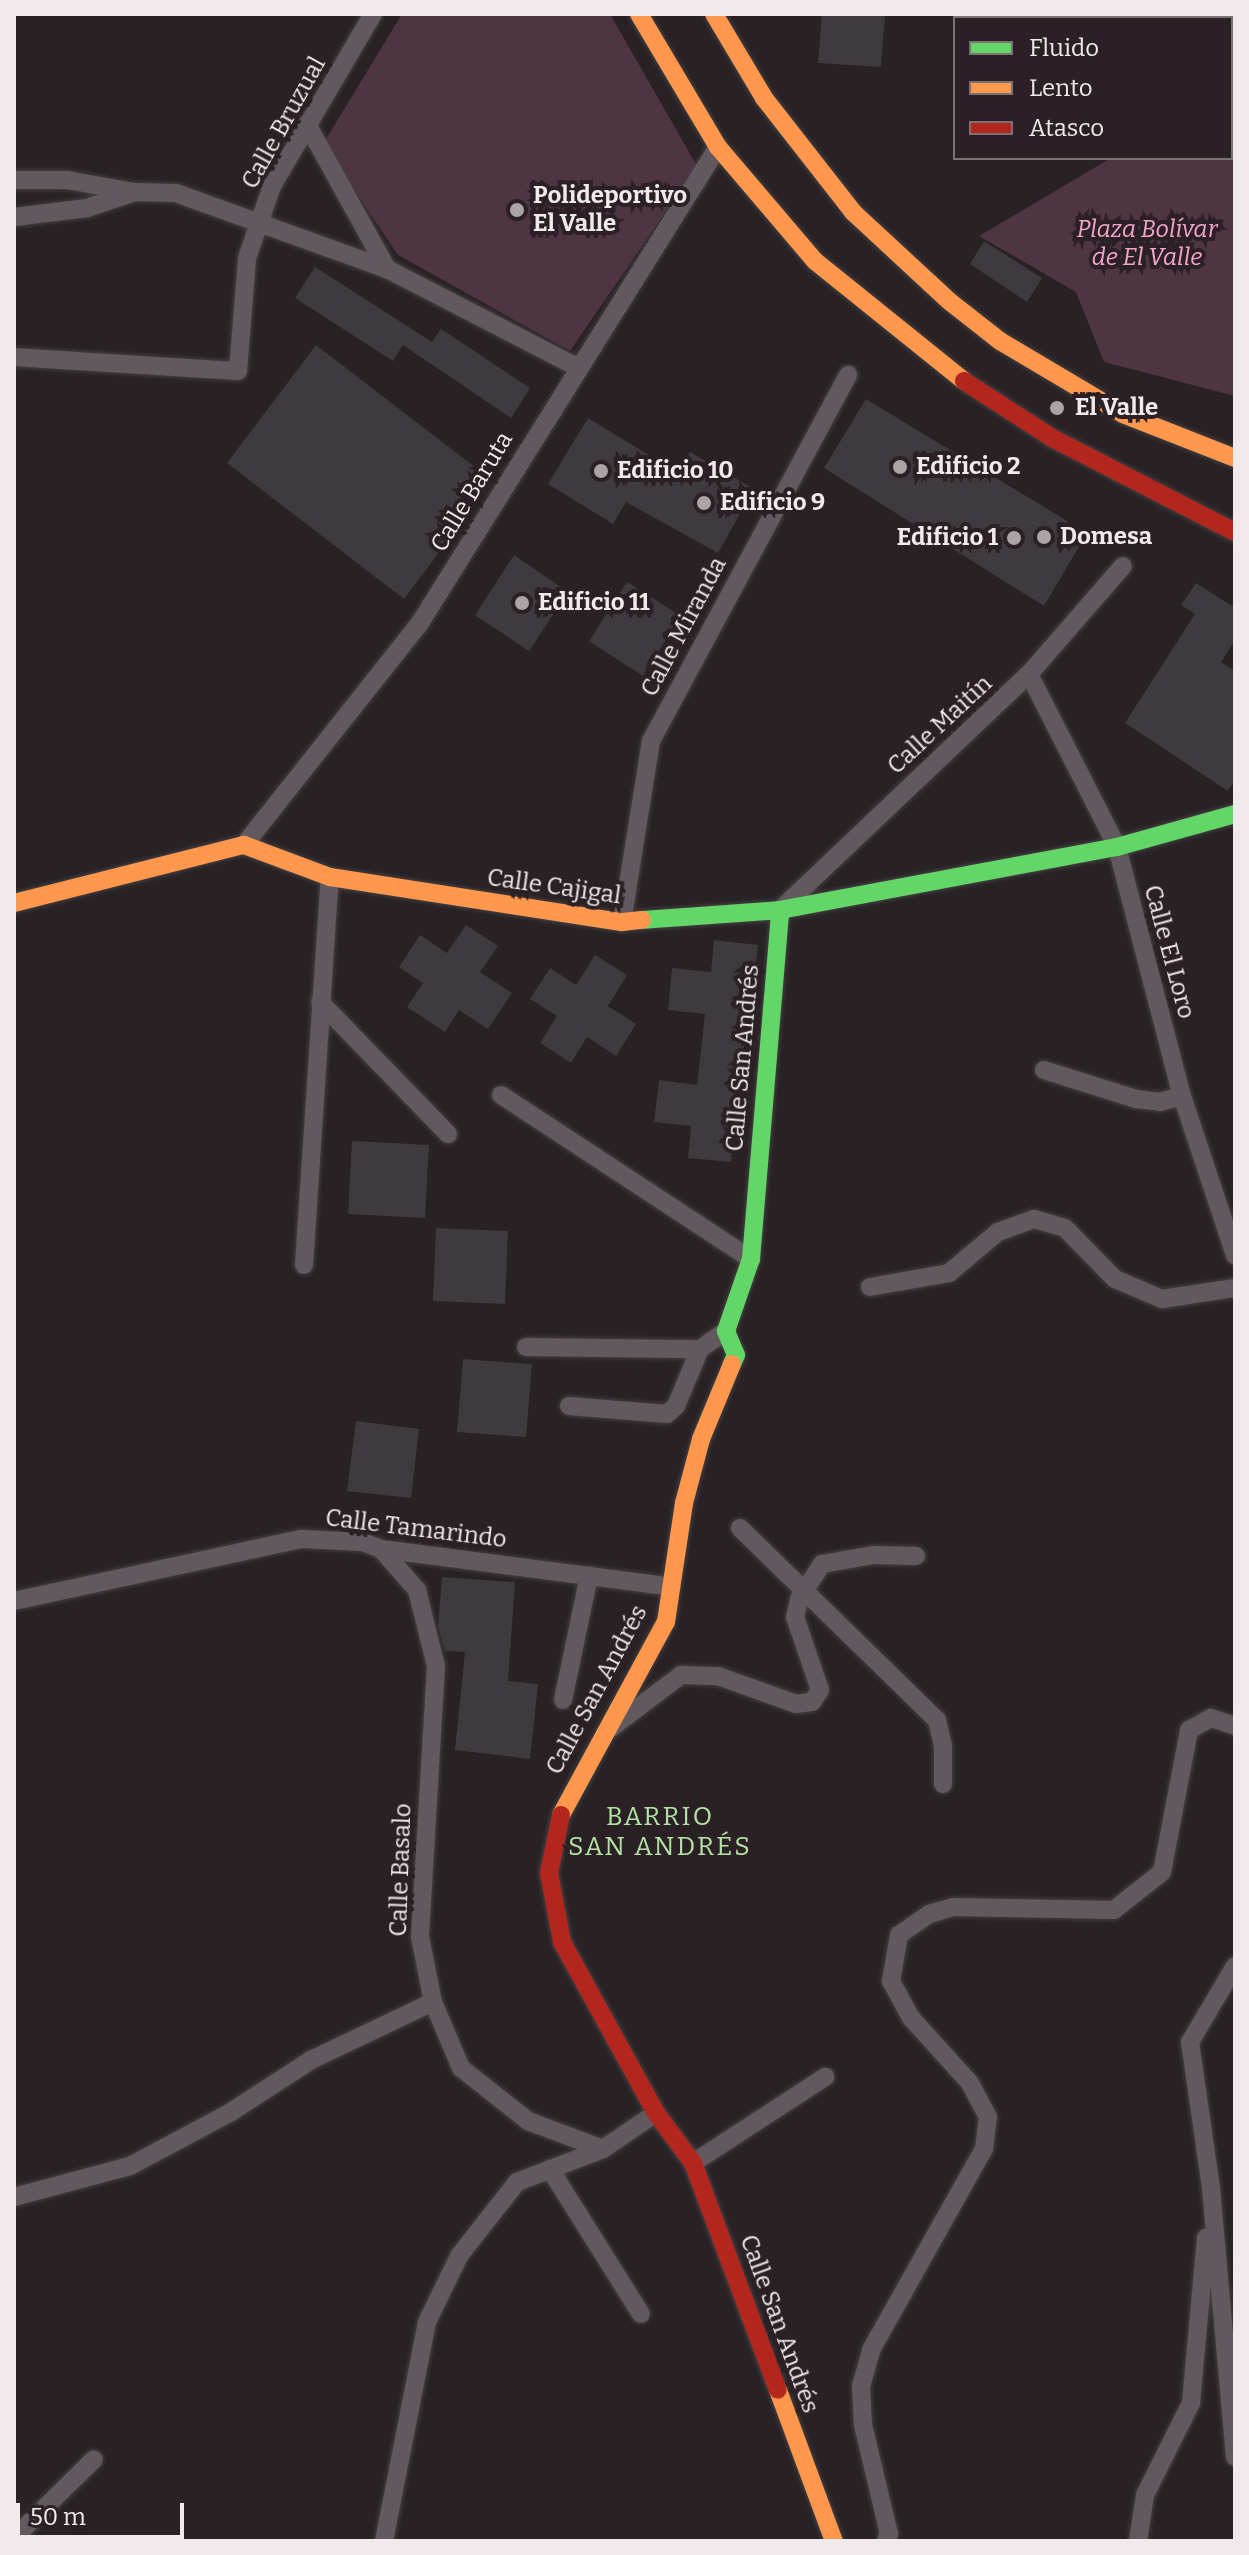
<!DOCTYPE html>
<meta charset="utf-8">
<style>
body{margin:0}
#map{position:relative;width:1249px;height:2555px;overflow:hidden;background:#282225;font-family:Bitter,serif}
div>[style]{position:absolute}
.green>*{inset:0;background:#4f3542}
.building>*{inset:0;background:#3f3a3d}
.roads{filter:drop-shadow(0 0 2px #433f41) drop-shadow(0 0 2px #433f41)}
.street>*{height:18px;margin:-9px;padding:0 9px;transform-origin:9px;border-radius:9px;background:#61595d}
.fast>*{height:18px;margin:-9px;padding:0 9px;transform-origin:9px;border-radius:9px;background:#63d668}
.slow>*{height:18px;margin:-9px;padding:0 9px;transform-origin:9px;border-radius:9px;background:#ff974d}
.jam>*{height:18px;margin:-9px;padding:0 9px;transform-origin:9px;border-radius:9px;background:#b3261e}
.dots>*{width:22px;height:22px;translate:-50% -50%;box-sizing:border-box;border:4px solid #2a2025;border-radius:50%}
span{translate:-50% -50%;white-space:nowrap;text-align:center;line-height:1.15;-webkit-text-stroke:8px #2a2025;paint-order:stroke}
.street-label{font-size:24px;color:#f1eaed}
.poi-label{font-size:24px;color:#f1eaed;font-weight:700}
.left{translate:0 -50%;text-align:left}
.right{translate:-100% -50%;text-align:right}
.park-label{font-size:24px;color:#f4a4cc;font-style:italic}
.neighbourhood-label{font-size:26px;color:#b3e3a2;letter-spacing:2px}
.frame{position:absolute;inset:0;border:16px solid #f1eaed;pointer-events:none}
.legend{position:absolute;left:953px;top:16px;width:280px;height:144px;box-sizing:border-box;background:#2a2025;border:2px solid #7a7175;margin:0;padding:10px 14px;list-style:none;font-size:24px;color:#f1eaed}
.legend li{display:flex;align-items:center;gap:16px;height:40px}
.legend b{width:40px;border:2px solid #7a7175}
.scale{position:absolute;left:16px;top:2503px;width:168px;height:36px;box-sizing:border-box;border:4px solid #f1eaed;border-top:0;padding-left:10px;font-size:24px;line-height:28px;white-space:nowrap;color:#f1eaed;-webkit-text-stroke:6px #2a2025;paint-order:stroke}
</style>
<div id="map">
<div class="green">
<div style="clip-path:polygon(402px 14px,610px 14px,697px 166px,570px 351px,398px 255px,323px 144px)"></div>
<div style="clip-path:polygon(1235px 84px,1235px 396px,1104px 362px,1076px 292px,979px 236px,1111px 158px,1231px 158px)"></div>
</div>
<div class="building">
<div style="clip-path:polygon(822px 14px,885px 14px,881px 67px,818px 63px)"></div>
<div style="clip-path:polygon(984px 241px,1042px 278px,1027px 302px,970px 264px)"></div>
<div style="clip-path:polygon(315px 267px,432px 342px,441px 329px,530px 388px,511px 418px,403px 345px,393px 361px,295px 298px)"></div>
<div style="clip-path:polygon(316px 345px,493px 481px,404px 599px,227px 463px)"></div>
<div style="clip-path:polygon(866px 399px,1087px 533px,1044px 606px,824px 468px)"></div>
<div style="clip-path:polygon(588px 418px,678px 473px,690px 452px,754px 489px,718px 553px,626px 502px,613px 524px,548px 484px)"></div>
<div style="clip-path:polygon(514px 555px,568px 592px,529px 651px,475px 615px)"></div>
<div style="clip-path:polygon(627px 582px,681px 616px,643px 676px,589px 641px)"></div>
<div style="clip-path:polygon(1196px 583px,1235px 608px,1235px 640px,1221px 662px,1235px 671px,1235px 780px,1228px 791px,1125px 723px,1195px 614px,1181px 605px)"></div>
<div style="clip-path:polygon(466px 925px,498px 946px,480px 972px,512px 993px,488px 1029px,459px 1010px,445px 1032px,407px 1007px,423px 983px,399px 967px,420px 935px,447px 953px)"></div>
<div style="clip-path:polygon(714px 940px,758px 945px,731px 1162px,688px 1158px,691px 1126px,654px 1122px,659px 1080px,697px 1085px,705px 1014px,668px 1010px,672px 968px,711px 972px)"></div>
<div style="clip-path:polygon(595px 955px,627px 975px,608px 1006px,636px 1024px,616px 1056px,587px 1037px,571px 1063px,540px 1043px,557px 1016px,530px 999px,550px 968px,576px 985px)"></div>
<div style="clip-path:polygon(352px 1141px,429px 1145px,425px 1218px,348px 1214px)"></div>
<div style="clip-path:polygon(436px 1228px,508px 1231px,505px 1304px,433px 1301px)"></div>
<div style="clip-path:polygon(463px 1359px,532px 1364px,526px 1437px,457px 1432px)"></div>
<div style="clip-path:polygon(356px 1421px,419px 1429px,411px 1498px,347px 1491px)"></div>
<div style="clip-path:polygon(442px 1577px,515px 1582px,508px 1681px,538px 1684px,530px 1759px,455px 1750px,465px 1652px,445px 1651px,438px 1626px)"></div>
</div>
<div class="roads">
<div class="street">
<div style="left:307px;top:124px;width:166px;rotate:61.1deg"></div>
<div style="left:14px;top:180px;width:53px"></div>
<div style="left:67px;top:180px;width:67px;rotate:10.3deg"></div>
<div style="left:14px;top:217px;width:74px;rotate:-7deg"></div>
<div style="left:87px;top:208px;width:51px;rotate:-18.4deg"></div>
<div style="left:135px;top:192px;width:41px;rotate:1.4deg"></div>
<div style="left:176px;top:193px;width:224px;rotate:19.8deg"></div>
<div style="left:387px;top:269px;width:214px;rotate:27.3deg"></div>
<div style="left:14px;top:357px;width:224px;rotate:3.6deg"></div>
<div style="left:238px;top:371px;width:113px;rotate:-85.4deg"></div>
<div style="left:247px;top:258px;width:76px;rotate:-70.9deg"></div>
<div style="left:272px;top:186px;width:199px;rotate:-59.6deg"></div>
<div style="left:1029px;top:674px;width:194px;rotate:63deg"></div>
<div style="left:1117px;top:847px;width:257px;rotate:75.4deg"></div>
<div style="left:1182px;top:1096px;width:168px;rotate:71.6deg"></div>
<div style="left:244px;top:845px;width:283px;rotate:-51.6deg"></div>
<div style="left:420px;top:623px;width:562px;rotate:-57.95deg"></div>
<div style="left:780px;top:910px;width:343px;rotate:-43.5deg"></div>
<div style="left:1029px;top:674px;width:143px;rotate:-49deg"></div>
<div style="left:622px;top:922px;width:183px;rotate:-80.9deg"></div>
<div style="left:651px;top:741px;width:416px;rotate:-61.7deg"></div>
<div style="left:320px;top:1002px;width:184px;rotate:45.9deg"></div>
<div style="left:1044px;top:1070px;width:96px;rotate:17.5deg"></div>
<div style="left:1136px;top:1099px;width:24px;rotate:7deg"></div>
<div style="left:1160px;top:1102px;width:23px;rotate:-15deg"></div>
<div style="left:501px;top:1095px;width:299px;rotate:33.3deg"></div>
<div style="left:304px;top:1265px;width:389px;rotate:-86.2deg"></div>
<div style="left:870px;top:1287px;width:80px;rotate:-10deg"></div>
<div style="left:949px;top:1273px;width:64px;rotate:-39.9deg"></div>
<div style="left:998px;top:1232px;width:38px;rotate:-20deg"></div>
<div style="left:1034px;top:1219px;width:32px;rotate:16deg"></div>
<div style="left:1065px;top:1228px;width:71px;rotate:45.6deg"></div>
<div style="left:1115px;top:1279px;width:51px;rotate:23.1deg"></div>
<div style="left:1162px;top:1299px;width:74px;rotate:-8.6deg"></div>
<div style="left:526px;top:1347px;width:174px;rotate:0.7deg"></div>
<div style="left:569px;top:1406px;width:98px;rotate:4.7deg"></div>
<div style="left:667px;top:1414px;width:12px;rotate:-42deg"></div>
<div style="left:676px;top:1406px;width:62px;rotate:-67.2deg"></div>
<div style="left:700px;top:1349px;width:32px;rotate:-35deg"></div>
<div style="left:740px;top:1528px;width:275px;rotate:44.3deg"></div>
<div style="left:937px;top:1720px;width:27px;rotate:77deg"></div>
<div style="left:943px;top:1746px;width:38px;rotate:90deg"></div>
<div style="left:381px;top:1549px;width:55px;rotate:48.7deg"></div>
<div style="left:417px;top:1590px;width:78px;rotate:76deg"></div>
<div style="left:436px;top:1666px;width:271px;rotate:93.4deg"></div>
<div style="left:420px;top:1937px;width:66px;rotate:78.7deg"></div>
<div style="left:433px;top:2002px;width:72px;rotate:67deg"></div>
<div style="left:461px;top:2068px;width:85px;rotate:38.3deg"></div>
<div style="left:528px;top:2121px;width:80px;rotate:20.5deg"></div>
<div style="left:603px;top:2149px;width:64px;rotate:-34.2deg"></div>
<div style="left:14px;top:1601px;width:294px;rotate:-12.2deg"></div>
<div style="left:301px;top:1539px;width:62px;rotate:2.8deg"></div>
<div style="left:363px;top:1542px;width:19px;rotate:21deg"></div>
<div style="left:381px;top:1549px;width:293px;rotate:7.4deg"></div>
<div style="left:563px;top:1700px;width:127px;rotate:-78.2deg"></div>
<div style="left:611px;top:1728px;width:88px;rotate:-37.1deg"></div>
<div style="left:681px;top:1675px;width:37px;rotate:2deg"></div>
<div style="left:718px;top:1676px;width:83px;rotate:19.7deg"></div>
<div style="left:796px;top:1704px;width:16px;rotate:-7deg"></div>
<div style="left:812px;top:1702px;width:14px;rotate:-56deg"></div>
<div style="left:820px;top:1690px;width:77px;rotate:-108.9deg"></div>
<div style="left:795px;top:1617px;width:18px;rotate:-77deg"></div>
<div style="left:799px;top:1599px;width:42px;rotate:-56.7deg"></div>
<div style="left:822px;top:1564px;width:53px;rotate:-9.8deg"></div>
<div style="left:874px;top:1555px;width:42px;rotate:1.4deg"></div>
<div style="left:1235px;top:1966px;width:88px;rotate:120.6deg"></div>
<div style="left:1190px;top:2042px;width:148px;rotate:81.8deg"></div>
<div style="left:1211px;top:2188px;width:270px;rotate:84.9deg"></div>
<div style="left:693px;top:2163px;width:158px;rotate:-33.1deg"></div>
<div style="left:550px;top:2169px;width:171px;rotate:57.9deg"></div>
<div style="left:14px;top:2197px;width:120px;rotate:-15deg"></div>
<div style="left:130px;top:2166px;width:115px;rotate:-28.1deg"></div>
<div style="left:231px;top:2112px;width:95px;rotate:-33deg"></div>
<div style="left:311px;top:2060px;width:135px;rotate:-25.4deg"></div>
<div style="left:14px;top:2538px;width:112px;rotate:-44.6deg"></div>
<div style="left:384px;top:2541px;width:223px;rotate:-78.9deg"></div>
<div style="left:427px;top:2322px;width:73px;rotate:-64.1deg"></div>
<div style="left:459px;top:2256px;width:94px;rotate:-51.9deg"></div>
<div style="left:517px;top:2182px;width:92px;rotate:-21deg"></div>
<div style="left:886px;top:2541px;width:8px;rotate:-67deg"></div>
<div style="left:889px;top:2534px;width:112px;rotate:-103.4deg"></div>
<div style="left:863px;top:2425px;width:39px;rotate:-93deg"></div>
<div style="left:861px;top:2386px;width:37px;rotate:-74deg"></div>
<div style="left:871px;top:2350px;width:231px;rotate:-60.7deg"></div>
<div style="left:984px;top:2149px;width:32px;rotate:-83deg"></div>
<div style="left:988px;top:2117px;width:38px;rotate:-118deg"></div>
<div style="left:970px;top:2083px;width:88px;rotate:-132.2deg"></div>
<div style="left:911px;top:2018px;width:42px;rotate:-118.4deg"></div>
<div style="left:891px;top:1981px;width:47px;rotate:-80.1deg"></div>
<div style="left:899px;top:1935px;width:37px;rotate:-35deg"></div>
<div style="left:929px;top:1914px;width:25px;rotate:-16deg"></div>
<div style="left:953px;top:1907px;width:161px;rotate:1.1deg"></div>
<div style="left:1114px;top:1910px;width:61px;rotate:-38.4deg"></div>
<div style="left:1162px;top:1872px;width:145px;rotate:-79.2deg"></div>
<div style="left:1189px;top:1730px;width:25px;rotate:-29deg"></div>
<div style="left:1211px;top:1718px;width:25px;rotate:18deg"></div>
<div style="left:1138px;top:2541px;width:47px;rotate:-81.3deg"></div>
<div style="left:1145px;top:2495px;width:103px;rotate:-63.4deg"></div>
<div style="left:1191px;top:2403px;width:166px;rotate:-84.8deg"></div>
</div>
<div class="fast">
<div style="left:642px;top:920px;width:138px;rotate:-4.1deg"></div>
<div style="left:780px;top:910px;width:343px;rotate:-10.6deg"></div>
<div style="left:1117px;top:847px;width:123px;rotate:-15.6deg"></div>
<div style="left:732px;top:1364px;width:10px;rotate:-66deg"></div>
<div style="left:736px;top:1355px;width:26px;rotate:-113deg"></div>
<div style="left:726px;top:1331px;width:76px;rotate:-70.9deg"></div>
<div style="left:751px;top:1259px;width:350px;rotate:-85.2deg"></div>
</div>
<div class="slow">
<div style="left:639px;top:14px;width:155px;rotate:59.3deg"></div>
<div style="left:718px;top:147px;width:150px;rotate:49.6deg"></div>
<div style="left:815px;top:261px;width:191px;rotate:38.8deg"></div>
<div style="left:714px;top:14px;width:98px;rotate:59.2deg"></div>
<div style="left:764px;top:98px;width:146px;rotate:52deg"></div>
<div style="left:854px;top:213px;width:129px;rotate:42.8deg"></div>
<div style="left:949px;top:301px;width:65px;rotate:38.1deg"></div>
<div style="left:1000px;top:341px;width:143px;rotate:30.7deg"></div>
<div style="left:1123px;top:414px;width:120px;rotate:21.4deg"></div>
<div style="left:14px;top:903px;width:237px;rotate:-14.2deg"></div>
<div style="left:244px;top:845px;width:92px;rotate:20.4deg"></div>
<div style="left:330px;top:877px;width:295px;rotate:8.8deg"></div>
<div style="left:622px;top:922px;width:20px;rotate:-6deg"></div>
<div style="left:561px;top:1815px;width:220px;rotate:-61.5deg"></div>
<div style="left:666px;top:1622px;width:120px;rotate:-81.4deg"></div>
<div style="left:684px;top:1503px;width:66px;rotate:-75.1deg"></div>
<div style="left:701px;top:1439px;width:81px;rotate:-67.5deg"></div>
<div style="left:778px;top:2390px;width:161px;rotate:69.7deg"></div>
</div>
<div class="jam">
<div style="left:964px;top:381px;width:105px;rotate:32.9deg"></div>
<div style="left:1052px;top:438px;width:206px;rotate:27.2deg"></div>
<div style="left:561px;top:1815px;width:59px;rotate:101.7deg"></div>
<div style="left:549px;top:1873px;width:70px;rotate:79.3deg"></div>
<div style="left:562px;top:1942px;width:195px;rotate:61.2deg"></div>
<div style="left:656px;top:2113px;width:62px;rotate:53.5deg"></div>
<div style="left:693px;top:2163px;width:242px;rotate:69.5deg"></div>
</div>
</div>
<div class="dots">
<div style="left:517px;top:210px;background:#aba4a7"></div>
<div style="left:1057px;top:408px;background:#aba4a7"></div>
<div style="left:900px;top:467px;background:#aba4a7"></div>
<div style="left:601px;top:471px;background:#aba4a7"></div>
<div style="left:704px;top:503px;background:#aba4a7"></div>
<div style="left:1044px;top:537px;background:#aba4a7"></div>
<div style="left:1014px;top:538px;background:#aba4a7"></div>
<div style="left:522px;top:603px;background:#aba4a7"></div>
</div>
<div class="street-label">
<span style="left:284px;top:123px;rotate:-61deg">Calle Bruzual</span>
<span style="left:472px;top:492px;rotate:-59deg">Calle Baruta</span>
<span style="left:684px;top:627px;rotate:-62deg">Calle Miranda</span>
<span style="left:940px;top:725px;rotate:-43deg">Calle Maitín</span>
<span style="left:554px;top:887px;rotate:8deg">Calle Cajigal</span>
<span style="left:1169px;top:952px;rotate:75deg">Calle El Loro</span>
<span style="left:743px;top:1058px;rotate:-85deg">Calle San Andrés</span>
<span style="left:416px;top:1529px;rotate:7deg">Calle Tamarindo</span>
<span style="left:597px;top:1690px;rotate:-62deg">Calle San Andrés</span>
<span style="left:401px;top:1870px;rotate:-88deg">Calle Basalo</span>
<span style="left:779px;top:2324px;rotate:70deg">Calle San Andrés</span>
</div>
<div class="poi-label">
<span class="left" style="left:533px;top:210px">Polideportivo<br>El Valle</span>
<span class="left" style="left:1075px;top:408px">El Valle</span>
<span class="left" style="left:916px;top:467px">Edificio 2</span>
<span class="left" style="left:617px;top:471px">Edificio 10</span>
<span class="left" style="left:720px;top:503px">Edificio 9</span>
<span class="left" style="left:1060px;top:537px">Domesa</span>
<span class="right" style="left:998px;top:538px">Edificio 1</span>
<span class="left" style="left:538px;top:603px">Edificio 11</span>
</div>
<div class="park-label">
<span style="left:1147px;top:244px">Plaza Bolívar<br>de El Valle</span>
</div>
<div class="neighbourhood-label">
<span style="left:660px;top:1832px">BARRIO<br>SAN ANDRÉS</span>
</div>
<div class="frame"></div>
<ul class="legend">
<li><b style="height:10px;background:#63d668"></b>Fluido</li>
<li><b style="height:10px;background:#ff974d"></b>Lento</li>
<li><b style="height:10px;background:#b3261e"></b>Atasco</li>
</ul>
<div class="scale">50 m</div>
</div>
